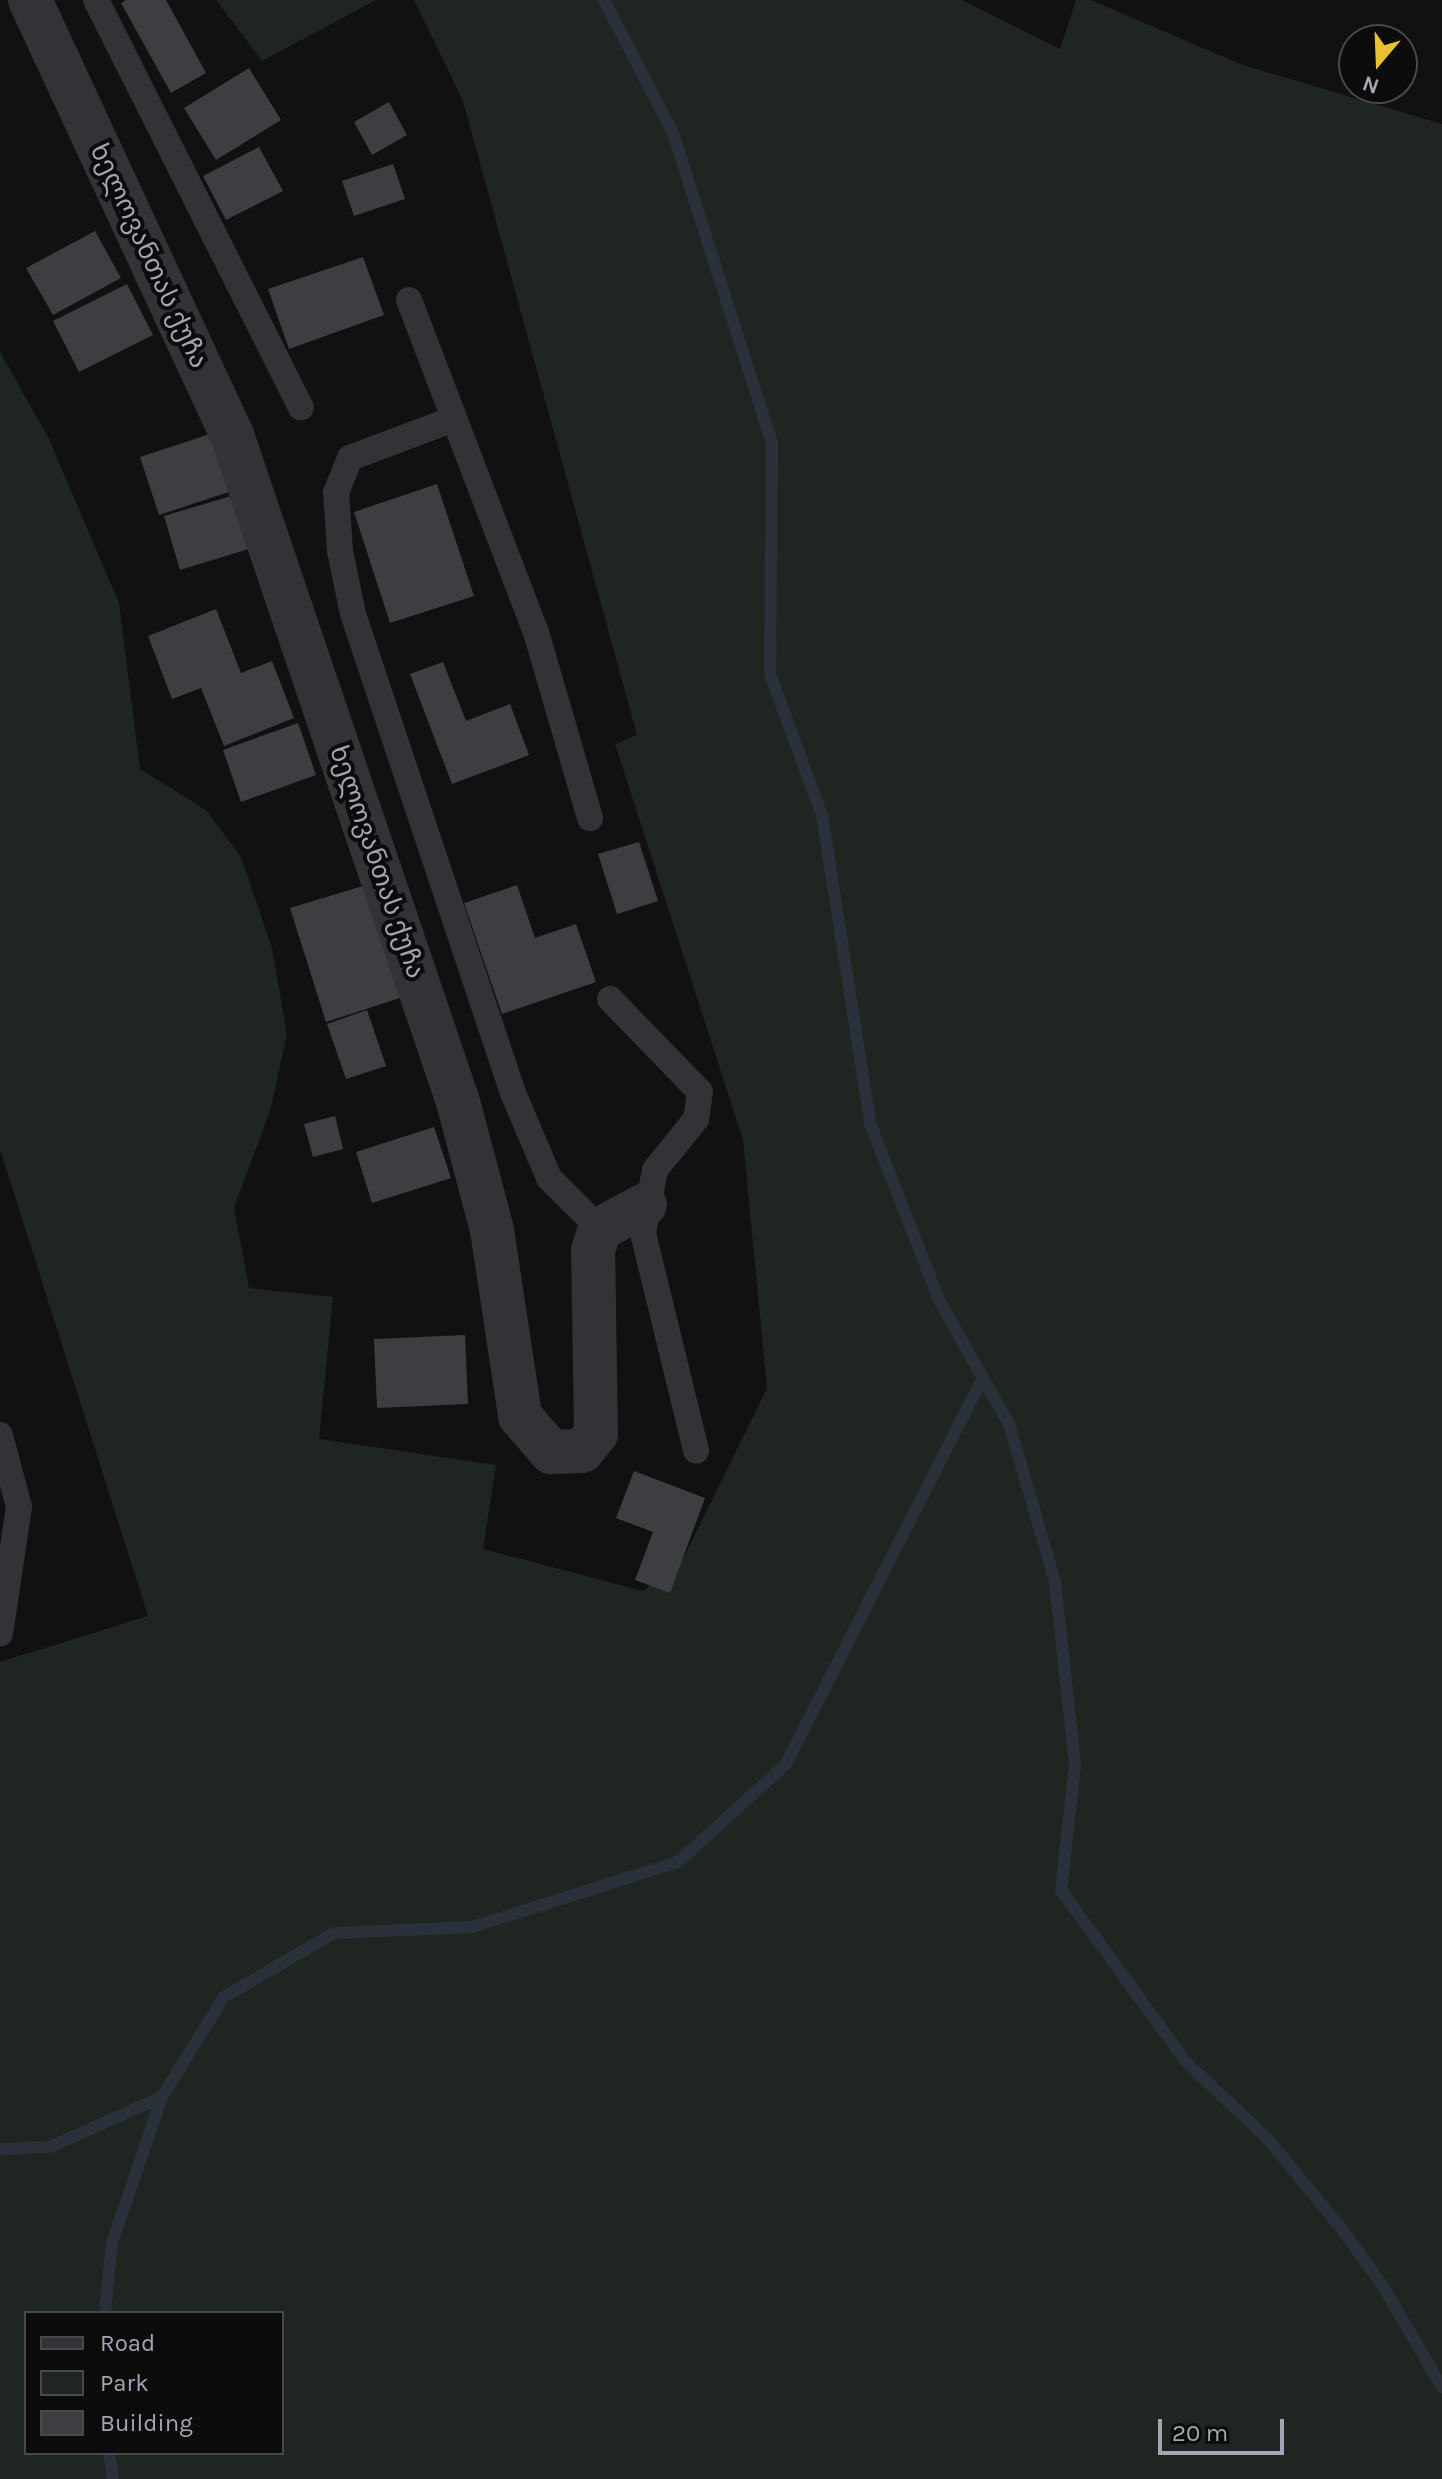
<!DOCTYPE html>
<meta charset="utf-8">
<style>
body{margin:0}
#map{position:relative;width:1442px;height:2479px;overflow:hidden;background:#111112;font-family:Karla,"Noto Sans Georgian",sans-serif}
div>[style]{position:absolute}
.green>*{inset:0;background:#1f2621}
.stream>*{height:12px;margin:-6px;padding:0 6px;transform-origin:6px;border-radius:6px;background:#2b313a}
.building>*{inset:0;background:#3d3e42}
.service>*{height:26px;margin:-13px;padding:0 13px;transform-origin:13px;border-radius:13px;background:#323237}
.minor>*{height:44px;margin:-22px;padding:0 22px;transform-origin:22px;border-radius:22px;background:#323237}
span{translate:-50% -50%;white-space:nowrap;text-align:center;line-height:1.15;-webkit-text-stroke:8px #0c0c0d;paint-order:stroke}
.street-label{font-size:26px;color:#a3a5b2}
.legend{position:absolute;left:24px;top:2311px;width:260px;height:144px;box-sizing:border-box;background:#0c0c0d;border:2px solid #48494f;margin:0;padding:10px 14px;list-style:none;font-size:24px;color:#a3a5b2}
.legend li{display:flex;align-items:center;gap:16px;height:40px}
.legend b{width:40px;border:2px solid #48494f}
.north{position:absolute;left:1338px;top:24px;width:80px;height:80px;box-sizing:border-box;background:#0c0c0d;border:2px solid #48494f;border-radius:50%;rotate:199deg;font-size:22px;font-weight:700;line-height:32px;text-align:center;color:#a3a5b2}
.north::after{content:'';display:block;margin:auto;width:28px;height:36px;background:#e7c233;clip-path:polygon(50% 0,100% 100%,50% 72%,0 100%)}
.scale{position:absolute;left:1158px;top:2419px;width:126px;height:36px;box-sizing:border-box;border:4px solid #a3a5b2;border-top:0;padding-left:10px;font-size:24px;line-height:28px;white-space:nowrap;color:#a3a5b2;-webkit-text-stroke:6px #0c0c0d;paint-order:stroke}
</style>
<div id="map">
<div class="green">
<div style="clip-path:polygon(216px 0,376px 0,262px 61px)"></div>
<div style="clip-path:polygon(evenodd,414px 0,962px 0,1060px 49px,1076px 0,1091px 0,1240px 64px,1442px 124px,1442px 2479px,0 2479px,0 1662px,148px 1616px,0 1149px,0 352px,48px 437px,119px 603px,140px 769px,206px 810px,241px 857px,272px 948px,287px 1034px,271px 1108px,234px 1208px,249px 1288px,333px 1297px,319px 1439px,496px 1465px,483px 1549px,643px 1591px,683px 1559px,767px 1388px,743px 1140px,615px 744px,637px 735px,463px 101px,414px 0,26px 2313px,282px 2313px,282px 2453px,26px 2453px,26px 2313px)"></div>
</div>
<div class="stream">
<div style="left:604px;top:0;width:150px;rotate:62.6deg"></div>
<div style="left:673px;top:133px;width:326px;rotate:72.3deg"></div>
<div style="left:772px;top:444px;width:230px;rotate:90.5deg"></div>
<div style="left:770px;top:674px;width:150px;rotate:69.8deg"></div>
<div style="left:822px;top:815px;width:312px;rotate:81.1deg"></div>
<div style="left:870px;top:1123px;width:190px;rotate:68.7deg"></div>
<div style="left:939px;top:1300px;width:142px;rotate:60.6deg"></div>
<div style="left:1009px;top:1424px;width:164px;rotate:73.7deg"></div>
<div style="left:1055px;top:1581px;width:185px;rotate:83.8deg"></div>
<div style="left:1075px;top:1765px;width:126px;rotate:96.4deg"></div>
<div style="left:1061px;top:1890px;width:213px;rotate:54deg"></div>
<div style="left:1186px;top:2062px;width:110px;rotate:43.2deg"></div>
<div style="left:1266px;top:2137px;width:118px;rotate:50.5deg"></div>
<div style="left:1341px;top:2228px;width:68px;rotate:54deg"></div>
<div style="left:1381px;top:2283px;width:121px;rotate:59.6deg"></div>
<div style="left:0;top:2149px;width:50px;rotate:-2.3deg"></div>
<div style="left:50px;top:2147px;width:123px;rotate:-24.1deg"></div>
<div style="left:105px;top:2313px;width:70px;rotate:-84.3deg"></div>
<div style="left:112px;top:2243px;width:154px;rotate:-71.1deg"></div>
<div style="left:162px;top:2097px;width:118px;rotate:-58.2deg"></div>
<div style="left:224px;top:1997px;width:127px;rotate:-30.2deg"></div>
<div style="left:334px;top:1933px;width:138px;rotate:-2.5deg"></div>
<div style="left:472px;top:1927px;width:216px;rotate:-17.5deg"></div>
<div style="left:678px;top:1862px;width:146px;rotate:-42.2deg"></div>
<div style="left:786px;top:1764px;width:434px;rotate:-63deg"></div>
<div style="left:109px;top:2453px;width:26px;rotate:81deg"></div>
</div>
<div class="building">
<div style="clip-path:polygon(126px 0,166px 0,206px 73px,171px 93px,121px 3px)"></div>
<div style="clip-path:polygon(249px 68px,281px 120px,216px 160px,184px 108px)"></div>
<div style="clip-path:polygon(389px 102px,407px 135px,372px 155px,354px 122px)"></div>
<div style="clip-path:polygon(259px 147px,283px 191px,226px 220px,203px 176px)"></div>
<div style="clip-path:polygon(393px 164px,405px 199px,354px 216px,342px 181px)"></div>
<div style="clip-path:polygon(95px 231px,121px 278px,53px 315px,26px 268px)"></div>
<div style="clip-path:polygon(363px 257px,384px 315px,289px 349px,268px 289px)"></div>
<div style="clip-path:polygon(127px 284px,153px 335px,79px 372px,53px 321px)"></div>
<div style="clip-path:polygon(222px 430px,241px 488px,159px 515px,140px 457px)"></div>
<div style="clip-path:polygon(437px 484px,474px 596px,390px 623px,354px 512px)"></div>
<div style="clip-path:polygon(238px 494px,255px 547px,180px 570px,164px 516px)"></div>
<div style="clip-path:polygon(216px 609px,241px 673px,272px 661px,294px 718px,224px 746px,201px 688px,172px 699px,148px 636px)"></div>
<div style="clip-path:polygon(443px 662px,466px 721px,510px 704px,529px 755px,452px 784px,410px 674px)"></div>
<div style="clip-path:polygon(298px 723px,316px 775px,241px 802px,223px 750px)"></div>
<div style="clip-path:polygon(639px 842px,658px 901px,617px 914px,598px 854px)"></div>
<div style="clip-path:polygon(366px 885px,403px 997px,326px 1022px,290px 908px)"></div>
<div style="clip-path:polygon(517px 885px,535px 938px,576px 924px,596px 982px,502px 1014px,464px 903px)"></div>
<div style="clip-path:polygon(367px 1010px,386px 1066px,346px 1079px,327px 1024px)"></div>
<div style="clip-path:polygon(335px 1116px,343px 1149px,313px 1157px,304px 1124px)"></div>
<div style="clip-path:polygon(434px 1127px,451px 1178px,372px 1203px,356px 1152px)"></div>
<div style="clip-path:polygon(465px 1335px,468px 1404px,377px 1408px,374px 1339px)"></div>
<div style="clip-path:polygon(634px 1471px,705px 1498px,670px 1593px,635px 1580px,653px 1532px,616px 1518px)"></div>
</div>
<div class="service">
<div style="left:96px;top:0;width:456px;rotate:63.3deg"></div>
<div style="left:409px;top:300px;width:355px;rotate:69.1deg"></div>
<div style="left:536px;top:632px;width:194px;rotate:73.8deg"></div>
<div style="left:451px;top:420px;width:108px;rotate:159.4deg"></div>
<div style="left:350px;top:458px;width:37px;rotate:112deg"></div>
<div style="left:336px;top:492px;width:59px;rotate:86.1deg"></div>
<div style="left:340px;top:551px;width:64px;rotate:78.3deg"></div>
<div style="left:353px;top:614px;width:505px;rotate:71.53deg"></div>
<div style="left:513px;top:1093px;width:92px;rotate:67deg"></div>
<div style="left:549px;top:1178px;width:72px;rotate:45deg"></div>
<div style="left:610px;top:999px;width:129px;rotate:45.9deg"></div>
<div style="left:700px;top:1092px;width:27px;rotate:98deg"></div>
<div style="left:696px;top:1119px;width:65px;rotate:128.8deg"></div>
<div style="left:655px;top:1170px;width:64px;rotate:100.8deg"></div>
<div style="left:643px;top:1233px;width:224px;rotate:76.3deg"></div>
<div style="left:0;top:1435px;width:74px;rotate:75.2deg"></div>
<div style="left:19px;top:1507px;width:128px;rotate:98.5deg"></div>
</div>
<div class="minor">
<div style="left:30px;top:0;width:480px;rotate:65.1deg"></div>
<div style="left:232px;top:435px;width:704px;rotate:71.28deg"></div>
<div style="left:458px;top:1102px;width:132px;rotate:75.1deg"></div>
<div style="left:492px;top:1230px;width:188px;rotate:81.4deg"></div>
<div style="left:520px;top:1416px;width:48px;rotate:49.3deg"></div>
<div style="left:551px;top:1452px;width:31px;rotate:-2deg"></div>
<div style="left:582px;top:1451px;width:22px;rotate:-51deg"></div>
<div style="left:596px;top:1434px;width:184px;rotate:-90.9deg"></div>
<div style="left:593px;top:1250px;width:22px;rotate:-72deg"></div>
<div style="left:600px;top:1229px;width:51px;rotate:-28.1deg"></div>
</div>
<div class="street-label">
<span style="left:149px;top:256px;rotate:65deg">ხელოვანთას ქუჩა</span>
<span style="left:377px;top:862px;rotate:71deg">ხელოვანთას ქუჩა</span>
</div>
<ul class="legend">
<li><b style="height:10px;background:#323237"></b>Road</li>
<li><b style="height:22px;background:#1f2621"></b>Park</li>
<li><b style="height:22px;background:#3d3e42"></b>Building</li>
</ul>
<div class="north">N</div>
<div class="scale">20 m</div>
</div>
